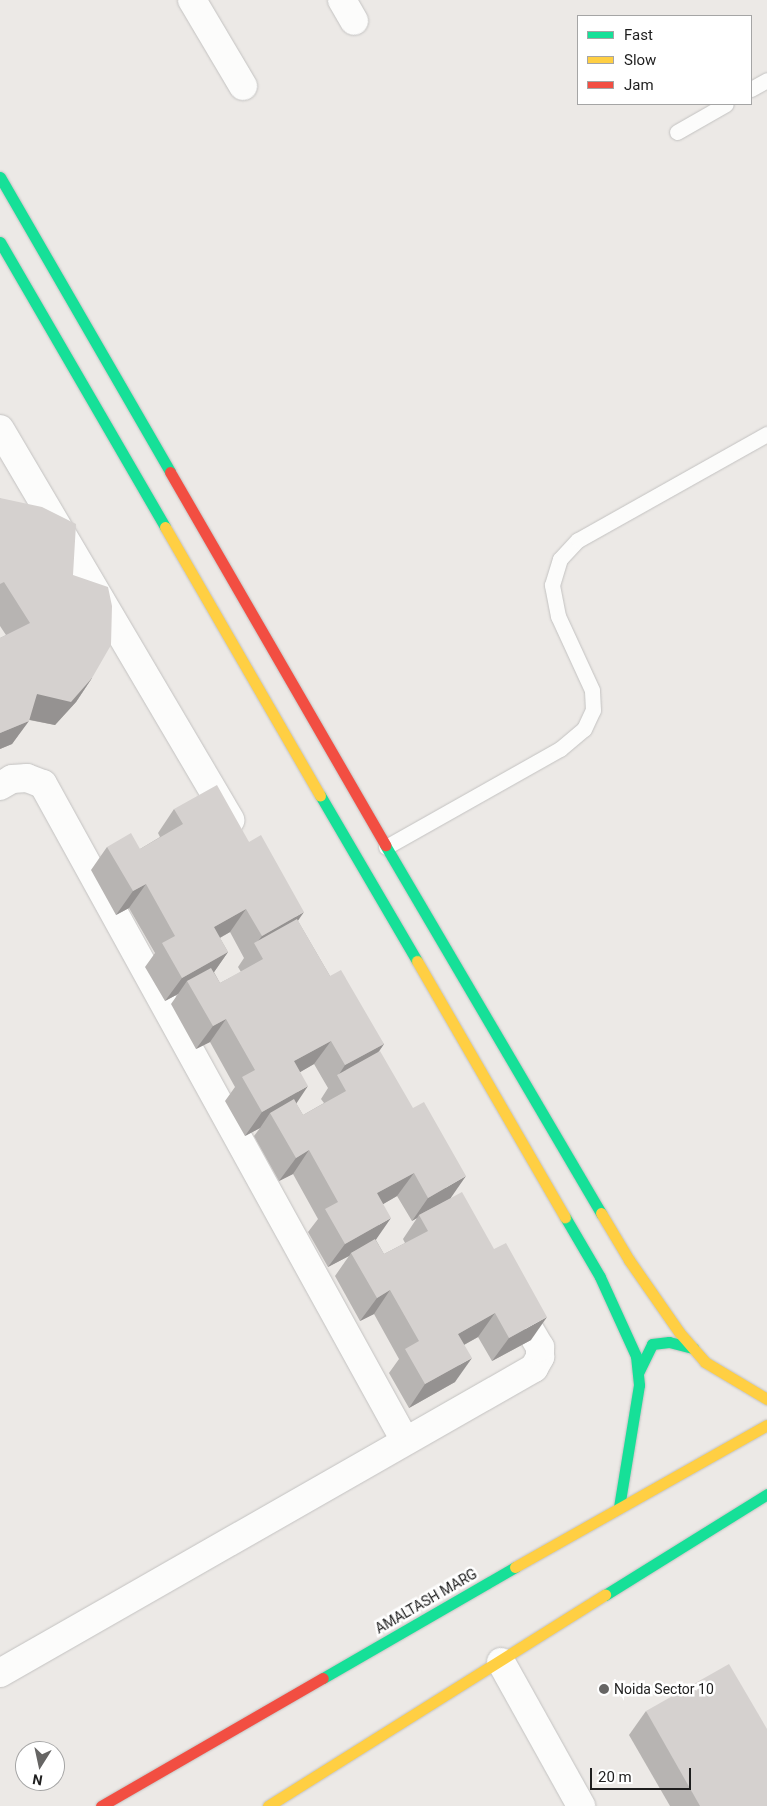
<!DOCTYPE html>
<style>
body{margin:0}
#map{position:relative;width:767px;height:1806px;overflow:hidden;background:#ece9e6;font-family:Roboto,sans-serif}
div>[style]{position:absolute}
.roads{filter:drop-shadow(0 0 1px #c3c2c1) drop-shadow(0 0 1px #c3c2c1)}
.lane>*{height:15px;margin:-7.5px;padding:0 7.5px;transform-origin:7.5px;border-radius:7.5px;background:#fcfcfb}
.street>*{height:28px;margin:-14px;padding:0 14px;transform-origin:14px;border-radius:14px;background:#fcfcfb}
.fast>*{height:11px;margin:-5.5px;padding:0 5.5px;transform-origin:5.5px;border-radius:5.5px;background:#16e098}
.slow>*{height:11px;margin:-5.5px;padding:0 5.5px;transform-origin:5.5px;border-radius:5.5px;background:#ffcf43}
.jam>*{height:11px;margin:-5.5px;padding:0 5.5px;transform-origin:5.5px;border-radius:5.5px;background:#f24e42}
.wall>*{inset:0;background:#b7b4b2}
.shaded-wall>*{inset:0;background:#959291}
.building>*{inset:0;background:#d5d1cf}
.dots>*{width:14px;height:14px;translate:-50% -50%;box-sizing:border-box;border:2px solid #fff;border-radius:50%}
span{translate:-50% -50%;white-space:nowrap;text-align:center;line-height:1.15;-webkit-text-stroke:5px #fff;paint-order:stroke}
.street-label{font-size:14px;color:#1e1e1e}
.poi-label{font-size:14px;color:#1e1e1e}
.left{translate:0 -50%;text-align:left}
.legend{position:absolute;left:577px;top:15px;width:175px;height:90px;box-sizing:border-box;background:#fff;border:1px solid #a5a5a5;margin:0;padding:6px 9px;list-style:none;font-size:15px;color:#1e1e1e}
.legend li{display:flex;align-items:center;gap:10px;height:25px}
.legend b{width:25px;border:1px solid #a5a5a5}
.north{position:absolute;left:15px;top:1741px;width:50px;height:50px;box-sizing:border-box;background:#fff;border:1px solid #a5a5a5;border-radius:50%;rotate:190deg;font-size:14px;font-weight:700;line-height:20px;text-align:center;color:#1e1e1e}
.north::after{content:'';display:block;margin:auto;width:18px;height:22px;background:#666564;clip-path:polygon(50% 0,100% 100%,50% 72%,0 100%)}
.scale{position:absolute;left:590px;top:1768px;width:101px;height:22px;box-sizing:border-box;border:2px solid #1e1e1e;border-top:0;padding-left:6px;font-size:15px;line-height:18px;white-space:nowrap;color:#1e1e1e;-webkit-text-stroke:4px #fff;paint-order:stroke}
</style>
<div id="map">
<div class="roads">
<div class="lane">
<div style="left:751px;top:89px;width:18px;rotate:-29deg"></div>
<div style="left:677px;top:132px;width:56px;rotate:-29.7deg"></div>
<div style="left:386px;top:847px;width:200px;rotate:-29.4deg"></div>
<div style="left:560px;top:749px;width:31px;rotate:-40deg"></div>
<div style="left:584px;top:729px;width:21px;rotate:-65deg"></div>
<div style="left:593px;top:710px;width:20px;rotate:-93deg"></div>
<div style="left:592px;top:690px;width:81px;rotate:-114.7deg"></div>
<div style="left:558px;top:616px;width:32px;rotate:-101deg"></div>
<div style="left:552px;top:585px;width:27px;rotate:-73deg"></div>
<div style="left:560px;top:559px;width:26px;rotate:-47deg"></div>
<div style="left:578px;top:540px;width:217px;rotate:-29.3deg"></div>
</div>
<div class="street">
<div style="left:192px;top:0;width:100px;rotate:59.3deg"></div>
<div style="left:342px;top:0;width:24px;rotate:60deg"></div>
<div style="left:0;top:429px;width:454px;rotate:59.5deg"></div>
<div style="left:0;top:786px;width:14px;rotate:-30deg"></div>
<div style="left:12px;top:779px;width:15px;rotate:-4deg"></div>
<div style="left:27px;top:778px;width:17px;rotate:21deg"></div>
<div style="left:43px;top:784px;width:748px;rotate:61.14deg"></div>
<div style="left:501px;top:1662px;width:165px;rotate:60.9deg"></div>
<div style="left:0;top:1673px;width:615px;rotate:-29.73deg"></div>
<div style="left:534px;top:1368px;width:13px;rotate:-61deg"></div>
<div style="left:540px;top:1357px;width:10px;rotate:-90deg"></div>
<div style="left:540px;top:1347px;width:51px;rotate:-120.6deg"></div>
</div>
<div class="fast">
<div style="left:0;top:177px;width:340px;rotate:60deg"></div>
<div style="left:0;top:242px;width:329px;rotate:59.9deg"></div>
<div style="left:320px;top:795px;width:192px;rotate:59.7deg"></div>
<div style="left:385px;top:845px;width:427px;rotate:59.6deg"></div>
<div style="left:565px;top:1217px;width:69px;rotate:59.7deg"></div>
<div style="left:600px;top:1277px;width:87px;rotate:65.5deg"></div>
<div style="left:636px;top:1356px;width:29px;rotate:84deg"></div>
<div style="left:639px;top:1385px;width:124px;rotate:99.3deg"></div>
<div style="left:638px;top:1373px;width:32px;rotate:-64deg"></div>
<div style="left:652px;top:1344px;width:17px;rotate:-7deg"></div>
<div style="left:669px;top:1342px;width:25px;rotate:14deg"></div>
<div style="left:605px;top:1595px;width:191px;rotate:-31.9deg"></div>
<div style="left:323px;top:1678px;width:222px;rotate:-30deg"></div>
</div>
<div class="slow">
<div style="left:165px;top:527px;width:310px;rotate:60deg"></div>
<div style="left:417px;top:961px;width:296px;rotate:60deg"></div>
<div style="left:601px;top:1213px;width:55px;rotate:59.2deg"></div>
<div style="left:629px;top:1260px;width:88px;rotate:55.2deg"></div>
<div style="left:679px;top:1332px;width:40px;rotate:49deg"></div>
<div style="left:705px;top:1362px;width:72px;rotate:30.8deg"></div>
<div style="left:515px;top:1567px;width:289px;rotate:-29.4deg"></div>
<div style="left:268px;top:1806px;width:398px;rotate:-32.1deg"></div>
</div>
<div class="jam">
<div style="left:170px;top:472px;width:431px;rotate:60deg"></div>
<div style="left:101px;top:1806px;width:256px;rotate:-30deg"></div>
</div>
</div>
<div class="wall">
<div style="clip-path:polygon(0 498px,73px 575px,92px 678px,76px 702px,55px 725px,29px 720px,12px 744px,0 749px,0 638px,6px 635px,0 626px)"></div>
<div style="clip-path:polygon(evenodd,174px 809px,249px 842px,298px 921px,330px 976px,384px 1044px,378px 1053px,451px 1198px,531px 1340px,492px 1361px,478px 1337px,464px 1345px,455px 1382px,409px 1408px,389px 1373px,399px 1359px,374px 1314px,360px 1321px,335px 1276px,349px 1256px,328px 1267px,308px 1232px,318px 1219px,293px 1174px,279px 1181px,254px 1136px,260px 1128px,245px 1136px,225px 1101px,235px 1087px,210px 1042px,196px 1049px,171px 1004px,178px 994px,165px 1001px,145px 967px,155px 953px,129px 908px,116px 915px,91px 870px,107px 847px,140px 849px,160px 837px,158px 833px,174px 809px,230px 932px,244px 958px,238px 967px,241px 972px,220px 983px,214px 972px,228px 952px,220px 938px,230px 932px,174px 809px,314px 1064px,328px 1088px,321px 1099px,324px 1103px,303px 1115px,296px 1103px,300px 1072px,314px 1064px,174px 809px,397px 1196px,412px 1221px,417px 1218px,403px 1239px,405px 1243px,384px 1254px,376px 1240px,383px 1204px,397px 1196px)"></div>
<div style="clip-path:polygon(646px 1711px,767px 1806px,670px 1806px,629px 1735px)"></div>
</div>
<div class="shaded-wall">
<div style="clip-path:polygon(92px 678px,76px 702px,55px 725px,21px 718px,37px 694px)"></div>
<div style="clip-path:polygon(29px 721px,12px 744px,0 749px,0 733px)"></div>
<div style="clip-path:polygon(146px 884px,129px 908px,116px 915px,133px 891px)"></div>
<div style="clip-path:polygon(246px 909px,230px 932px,198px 950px,214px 927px)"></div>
<div style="clip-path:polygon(304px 912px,288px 935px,255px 945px,262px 936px)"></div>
<div style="clip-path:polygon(228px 952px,212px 975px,187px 981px,178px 994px,165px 1001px,182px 978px)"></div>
<div style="clip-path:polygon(226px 1019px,210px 1042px,196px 1049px,213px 1026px)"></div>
<div style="clip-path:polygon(331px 1041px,314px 1064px,278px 1085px,294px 1061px)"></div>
<div style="clip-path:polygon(384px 1044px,367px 1068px,338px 1076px,345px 1065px)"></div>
<div style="clip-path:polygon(308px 1086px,292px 1110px,270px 1113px,260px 1128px,245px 1136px,262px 1112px)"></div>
<div style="clip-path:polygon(309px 1150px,293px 1174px,279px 1181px,296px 1158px)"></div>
<div style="clip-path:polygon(414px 1173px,397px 1196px,361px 1217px,377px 1193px)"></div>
<div style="clip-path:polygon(466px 1176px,450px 1199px,419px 1215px,417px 1218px,412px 1221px,428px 1198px)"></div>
<div style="clip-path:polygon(391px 1218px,375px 1241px,351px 1253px,349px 1256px,328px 1267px,345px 1244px)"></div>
<div style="clip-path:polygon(390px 1290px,374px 1314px,360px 1321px,377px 1298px)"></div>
<div style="clip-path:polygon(495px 1313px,478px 1337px,442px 1357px,458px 1334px)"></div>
<div style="clip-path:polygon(547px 1317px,531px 1340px,492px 1361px,509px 1338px)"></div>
<div style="clip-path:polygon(472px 1358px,455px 1382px,409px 1408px,425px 1384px)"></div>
</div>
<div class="building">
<div style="clip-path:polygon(0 498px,42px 507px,76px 524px,73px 575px,108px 587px,112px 606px,111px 645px,92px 678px,71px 702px,37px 694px,29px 721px,0 733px,0 638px,30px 623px,4px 582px,0 584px)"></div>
<div style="clip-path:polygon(217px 785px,249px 842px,261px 835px,304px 912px,262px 936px,246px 909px,214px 927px,228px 952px,182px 978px,162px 943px,175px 936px,146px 884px,133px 891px,107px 847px,131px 833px,140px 849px,183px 824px,174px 809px)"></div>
<div style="clip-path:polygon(297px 919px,330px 976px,341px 970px,384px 1044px,345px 1065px,331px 1041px,294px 1061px,308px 1086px,262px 1112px,242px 1077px,255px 1070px,226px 1019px,213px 1026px,187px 981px,211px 968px,220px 983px,263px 959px,254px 943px)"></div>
<div style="clip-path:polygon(380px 1051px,413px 1108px,424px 1102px,466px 1176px,428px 1198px,414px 1173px,377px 1193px,391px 1218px,345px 1244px,325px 1209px,338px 1202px,309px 1150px,296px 1158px,270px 1113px,294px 1099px,303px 1115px,346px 1091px,337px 1075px)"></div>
<div style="clip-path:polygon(462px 1192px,494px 1249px,506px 1243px,547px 1317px,509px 1338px,495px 1313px,458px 1334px,472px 1358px,425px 1384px,405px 1349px,419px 1341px,390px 1290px,377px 1298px,351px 1253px,375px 1239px,384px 1254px,428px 1231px,419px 1215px)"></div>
<div style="clip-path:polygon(729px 1664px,767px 1729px,767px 1806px,700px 1806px,646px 1711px)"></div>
</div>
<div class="dots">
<div style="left:604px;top:1689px;background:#666564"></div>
</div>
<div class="street-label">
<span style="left:426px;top:1601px;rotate:-30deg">AMALTASH MARG</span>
</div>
<div class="poi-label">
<span class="left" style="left:614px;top:1689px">Noida Sector 10</span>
</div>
<ul class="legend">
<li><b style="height:6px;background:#16e098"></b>Fast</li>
<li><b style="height:6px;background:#ffcf43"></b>Slow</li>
<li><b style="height:6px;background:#f24e42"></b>Jam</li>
</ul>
<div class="north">N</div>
<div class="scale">20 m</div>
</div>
